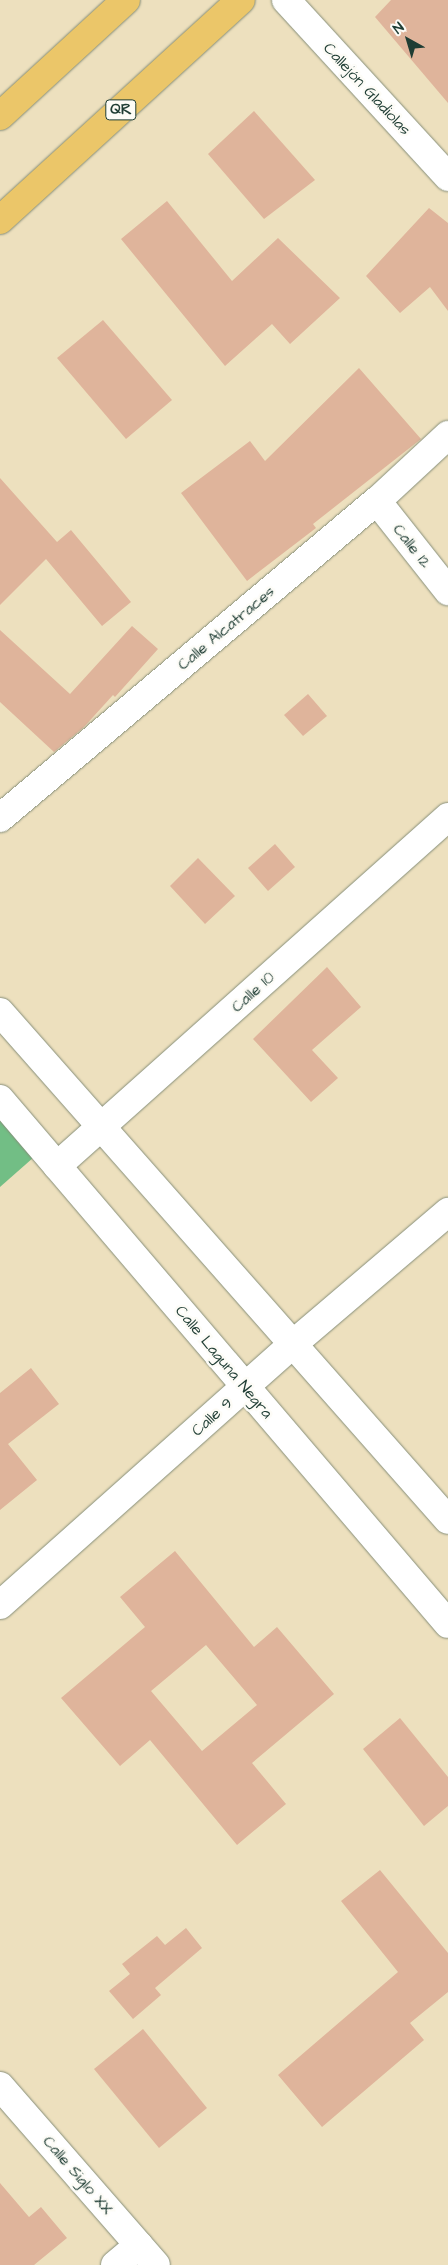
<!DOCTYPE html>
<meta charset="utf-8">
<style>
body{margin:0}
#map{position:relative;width:448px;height:2265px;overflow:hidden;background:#ede0be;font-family:"Architects Daughter",sans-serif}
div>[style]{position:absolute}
.forest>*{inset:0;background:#72be85}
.building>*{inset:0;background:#dfb49b}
.roads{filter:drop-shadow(0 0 1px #868e79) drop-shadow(0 0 1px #868e79)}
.street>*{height:28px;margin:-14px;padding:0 14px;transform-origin:14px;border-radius:14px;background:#fff}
.primary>*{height:28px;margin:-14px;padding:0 14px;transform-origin:14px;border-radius:14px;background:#ebc669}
span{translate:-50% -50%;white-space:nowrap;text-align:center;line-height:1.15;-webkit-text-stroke:5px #fdfcf7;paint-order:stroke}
.shield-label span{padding:1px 4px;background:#fdfcf7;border:1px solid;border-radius:4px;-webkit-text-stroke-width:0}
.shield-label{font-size:15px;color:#1f3d34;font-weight:700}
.street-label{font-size:16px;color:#1f3d34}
.north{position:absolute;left:383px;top:15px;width:50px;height:50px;-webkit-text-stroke:4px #fdfcf7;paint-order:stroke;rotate:321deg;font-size:14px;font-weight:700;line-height:20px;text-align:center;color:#1f3d34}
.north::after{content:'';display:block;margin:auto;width:18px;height:22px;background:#1f3d34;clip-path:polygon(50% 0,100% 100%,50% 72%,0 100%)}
</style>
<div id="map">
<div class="forest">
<div style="clip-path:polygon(0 1118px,42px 1150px,0 1187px)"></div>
</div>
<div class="building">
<div style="clip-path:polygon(391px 0,448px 0,448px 103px,375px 17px)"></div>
<div style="clip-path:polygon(254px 111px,315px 180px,264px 219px,208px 154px)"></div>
<div style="clip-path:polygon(167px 201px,232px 281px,278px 238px,340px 298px,290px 344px,272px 324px,225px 366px,121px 239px)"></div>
<div style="clip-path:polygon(429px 208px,448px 223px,448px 311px,430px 287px,400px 313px,366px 276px)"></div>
<div style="clip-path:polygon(103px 320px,172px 400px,126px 439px,57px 358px)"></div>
<div style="clip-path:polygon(359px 368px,421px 439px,313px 524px,316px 528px,247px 581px,181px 493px,250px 441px,265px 461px)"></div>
<div style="clip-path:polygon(0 478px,57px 542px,71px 530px,131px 602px,102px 626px,46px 559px,0 605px)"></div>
<div style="clip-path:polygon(132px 626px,158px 649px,115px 697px,113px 695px,84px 727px,54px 752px,0 702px,0 630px,70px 694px)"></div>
<div style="clip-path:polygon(308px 694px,327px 716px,303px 736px,284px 715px)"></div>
<div style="clip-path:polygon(275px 844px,295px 867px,268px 891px,248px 868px)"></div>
<div style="clip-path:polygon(198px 858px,235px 896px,205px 924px,170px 886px)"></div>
<div style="clip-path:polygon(327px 967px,361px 1007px,312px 1050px,338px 1078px,311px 1102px,253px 1039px)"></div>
<div style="clip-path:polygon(31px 1368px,59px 1404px,8px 1444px,37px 1480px,0 1510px,0 1393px)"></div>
<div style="clip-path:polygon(evenodd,175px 1551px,254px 1647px,277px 1627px,334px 1694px,252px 1763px,286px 1804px,237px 1845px,150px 1740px,120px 1766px,61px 1698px,145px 1627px,120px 1597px,175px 1551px,206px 1645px,257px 1705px,202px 1751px,151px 1691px,206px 1645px)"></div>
<div style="clip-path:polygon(400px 1718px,448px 1777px,448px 1806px,424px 1826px,363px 1749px)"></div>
<div style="clip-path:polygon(380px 1870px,448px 1953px,448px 1992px,410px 2023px,424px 2040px,322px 2127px,278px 2075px,398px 1972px,341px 1901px)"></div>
<div style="clip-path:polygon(186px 1928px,202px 1948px,155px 1988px,161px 1995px,133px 2019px,109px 1991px,130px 1974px,122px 1964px,157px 1936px,165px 1945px)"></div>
<div style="clip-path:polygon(143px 2029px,207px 2108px,159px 2148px,94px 2069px)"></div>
<div style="clip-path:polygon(0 2183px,29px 2217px,41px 2207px,67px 2238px,34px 2265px,0 2265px)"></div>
</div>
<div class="roads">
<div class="street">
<div style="left:286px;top:0;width:240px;rotate:47.5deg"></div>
<div style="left:377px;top:501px;width:115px;rotate:51.7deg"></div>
<div style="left:0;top:818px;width:493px;rotate:-40.1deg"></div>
<div style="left:377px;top:501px;width:97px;rotate:-42.9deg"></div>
<div style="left:0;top:1012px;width:677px;rotate:48.59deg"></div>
<div style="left:0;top:1099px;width:690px;rotate:49.52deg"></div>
<div style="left:57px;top:1166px;width:524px;rotate:-41.75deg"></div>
<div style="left:0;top:1605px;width:392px;rotate:-41.7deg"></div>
<div style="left:293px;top:1344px;width:204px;rotate:-40.4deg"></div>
<div style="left:0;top:2086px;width:237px;rotate:48.9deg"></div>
<div style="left:115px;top:2265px;width:31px;rotate:-40deg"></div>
</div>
<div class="primary">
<div style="left:0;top:116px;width:171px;rotate:-42.6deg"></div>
<div style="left:0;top:220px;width:326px;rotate:-42.4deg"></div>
</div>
</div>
<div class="shield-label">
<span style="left:121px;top:110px">QR</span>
</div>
<div class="street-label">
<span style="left:367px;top:89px;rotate:47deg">Callejón Gladiolas</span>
<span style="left:412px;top:546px;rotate:52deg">Calle 12</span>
<span style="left:226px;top:628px;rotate:-40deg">Calle Alcatraces</span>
<span style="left:253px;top:992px;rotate:-42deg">Calle 10</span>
<span style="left:224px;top:1362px;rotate:50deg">Calle Laguna Negra</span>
<span style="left:212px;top:1417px;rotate:-42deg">Calle 9</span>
<span style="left:78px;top:2175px;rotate:49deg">Calle Siglo XX</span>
</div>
<div class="north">N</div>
</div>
